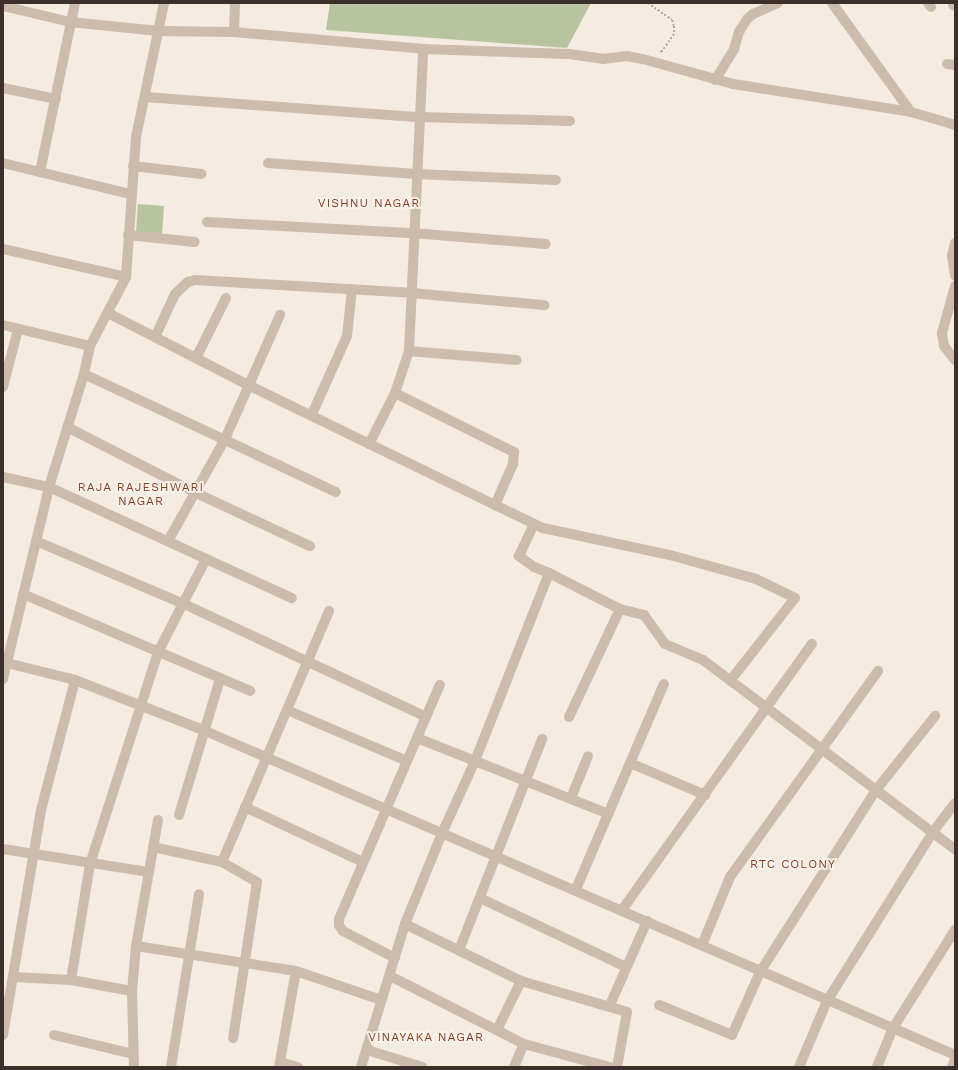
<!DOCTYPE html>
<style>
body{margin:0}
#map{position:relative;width:958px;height:1070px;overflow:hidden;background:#f4ebe1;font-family:"Work Sans",sans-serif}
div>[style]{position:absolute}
.green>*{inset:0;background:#b8c4a0}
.path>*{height:2px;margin-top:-1px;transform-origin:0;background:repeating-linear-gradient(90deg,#b9a596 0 2px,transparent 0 4px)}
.minor>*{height:10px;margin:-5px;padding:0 5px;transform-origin:5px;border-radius:5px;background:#cdbbac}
span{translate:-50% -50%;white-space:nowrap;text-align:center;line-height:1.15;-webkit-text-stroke:3.5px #fbf5ee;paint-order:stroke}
.neighbourhood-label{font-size:12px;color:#8c3b22;letter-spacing:1px}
.frame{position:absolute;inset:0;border:4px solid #3b302b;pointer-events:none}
</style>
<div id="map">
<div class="green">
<div style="clip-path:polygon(330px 3px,591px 3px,567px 48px,326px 30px)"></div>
<div style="clip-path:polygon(138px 204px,164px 206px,162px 235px,136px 233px)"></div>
</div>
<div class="path">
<div style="left:648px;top:3px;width:29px;rotate:35deg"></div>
<div style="left:672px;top:20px;width:6px;rotate:72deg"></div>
<div style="left:674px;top:26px;width:8px;rotate:90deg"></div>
<div style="left:674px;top:34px;width:21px;rotate:125deg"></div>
<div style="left:662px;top:51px;width:4px;rotate:153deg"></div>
</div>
<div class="minor">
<div style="left:832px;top:3px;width:135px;rotate:54.1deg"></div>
<div style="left:928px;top:3px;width:5px;rotate:53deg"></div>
<div style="left:953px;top:5px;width:2px;rotate:27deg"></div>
<div style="left:3px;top:6px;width:69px;rotate:13.4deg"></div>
<div style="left:70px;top:22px;width:89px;rotate:5.8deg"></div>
<div style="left:159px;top:31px;width:75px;rotate:0.8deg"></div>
<div style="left:234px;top:32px;width:190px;rotate:5.1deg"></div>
<div style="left:423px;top:49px;width:146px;rotate:2deg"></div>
<div style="left:569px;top:54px;width:34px;rotate:8deg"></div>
<div style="left:603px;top:59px;width:24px;rotate:-7deg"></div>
<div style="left:627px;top:56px;width:16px;rotate:11deg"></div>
<div style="left:643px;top:59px;width:93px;rotate:15.5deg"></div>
<div style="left:733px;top:84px;width:180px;rotate:8.9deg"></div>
<div style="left:911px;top:112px;width:46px;rotate:16.5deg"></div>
<div style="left:234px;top:32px;width:29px;rotate:-88deg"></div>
<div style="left:947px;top:64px;width:8px;rotate:7deg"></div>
<div style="left:715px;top:80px;width:36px;rotate:-58deg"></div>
<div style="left:734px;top:49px;width:18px;rotate:-74deg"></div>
<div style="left:739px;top:32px;width:15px;rotate:-58deg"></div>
<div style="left:747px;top:19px;width:8px;rotate:-40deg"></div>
<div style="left:753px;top:14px;width:27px;rotate:-24deg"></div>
<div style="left:3px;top:88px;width:54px;rotate:11.7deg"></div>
<div style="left:145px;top:97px;width:275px;rotate:4.2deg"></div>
<div style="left:419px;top:117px;width:151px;rotate:1.5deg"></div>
<div style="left:3px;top:163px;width:131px;rotate:13.7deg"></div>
<div style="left:268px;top:163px;width:148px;rotate:4.3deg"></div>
<div style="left:416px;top:174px;width:140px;rotate:2.5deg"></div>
<div style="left:133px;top:166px;width:69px;rotate:6.6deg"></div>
<div style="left:40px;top:172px;width:173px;rotate:-78.3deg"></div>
<div style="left:207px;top:222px;width:206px;rotate:3.1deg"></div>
<div style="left:413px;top:233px;width:133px;rotate:4.7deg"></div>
<div style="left:128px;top:235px;width:67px;rotate:6deg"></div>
<div style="left:955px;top:243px;width:13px;rotate:103deg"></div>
<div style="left:952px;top:256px;width:20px;rotate:81deg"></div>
<div style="left:3px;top:249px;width:126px;rotate:12.8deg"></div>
<div style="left:955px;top:286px;width:49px;rotate:105.5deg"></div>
<div style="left:942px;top:333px;width:13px;rotate:81deg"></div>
<div style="left:944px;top:346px;width:18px;rotate:52deg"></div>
<div style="left:108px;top:313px;width:157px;rotate:27.2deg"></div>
<div style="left:248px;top:385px;width:328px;rotate:25.9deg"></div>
<div style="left:543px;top:528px;width:130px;rotate:12deg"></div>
<div style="left:670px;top:555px;width:89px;rotate:15.6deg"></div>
<div style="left:756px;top:579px;width:43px;rotate:26deg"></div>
<div style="left:795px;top:598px;width:105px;rotate:128.1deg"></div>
<div style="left:3px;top:325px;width:89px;rotate:13.6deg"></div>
<div style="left:155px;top:337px;width:47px;rotate:-65.1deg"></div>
<div style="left:175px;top:294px;width:18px;rotate:-43deg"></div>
<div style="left:188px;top:282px;width:7px;rotate:-16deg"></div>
<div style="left:195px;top:280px;width:216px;rotate:3.4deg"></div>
<div style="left:411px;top:293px;width:134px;rotate:5.2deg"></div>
<div style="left:409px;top:351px;width:108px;rotate:4.8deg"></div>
<div style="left:196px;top:358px;width:67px;rotate:-63.4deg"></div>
<div style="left:84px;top:374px;width:278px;rotate:25.1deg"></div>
<div style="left:3px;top:387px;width:60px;rotate:-75.5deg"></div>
<div style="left:395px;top:393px;width:133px;rotate:26.4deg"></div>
<div style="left:514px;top:452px;width:12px;rotate:95deg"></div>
<div style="left:513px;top:464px;width:45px;rotate:113.7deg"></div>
<div style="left:312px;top:414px;width:85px;rotate:-65.8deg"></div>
<div style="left:347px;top:336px;width:47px;rotate:-83.9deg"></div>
<div style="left:67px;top:427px;width:143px;rotate:27.1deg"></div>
<div style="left:194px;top:492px;width:128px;rotate:25deg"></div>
<div style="left:369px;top:444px;width:57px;rotate:-63deg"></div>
<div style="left:395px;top:393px;width:44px;rotate:-71.6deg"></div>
<div style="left:409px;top:351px;width:302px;rotate:-87.3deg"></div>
<div style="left:3px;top:477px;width:47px;rotate:12.3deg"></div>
<div style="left:49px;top:487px;width:267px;rotate:24.6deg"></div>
<div style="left:36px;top:541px;width:161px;rotate:23.1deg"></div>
<div style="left:184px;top:604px;width:267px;rotate:25deg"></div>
<div style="left:168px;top:541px;width:117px;rotate:-60.8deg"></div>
<div style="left:225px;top:439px;width:136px;rotate:-66.1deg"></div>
<div style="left:549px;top:573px;width:80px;rotate:26.9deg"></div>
<div style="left:23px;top:594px;width:247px;rotate:23.1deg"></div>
<div style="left:7px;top:663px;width:70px;rotate:14deg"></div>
<div style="left:75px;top:680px;width:137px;rotate:21.3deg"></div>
<div style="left:203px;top:730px;width:819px;rotate:23.37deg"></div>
<div style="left:3px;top:679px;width:197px;rotate:-76.5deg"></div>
<div style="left:49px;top:487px;width:118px;rotate:-72.8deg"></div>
<div style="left:84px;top:374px;width:29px;rotate:-78deg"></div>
<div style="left:90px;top:346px;width:78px;rotate:-62.4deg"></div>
<div style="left:126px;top:277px;width:140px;rotate:-85.9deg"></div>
<div style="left:136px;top:137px;width:137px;rotate:-78.2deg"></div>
<div style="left:287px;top:710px;width:130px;rotate:23deg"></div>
<div style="left:569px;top:717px;width:119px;rotate:-64.7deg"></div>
<div style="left:620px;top:609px;width:25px;rotate:14deg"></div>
<div style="left:644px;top:615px;width:36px;rotate:54deg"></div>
<div style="left:665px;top:644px;width:41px;rotate:22.8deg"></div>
<div style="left:703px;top:660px;width:315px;rotate:36.9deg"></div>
<div style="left:417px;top:738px;width:206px;rotate:21.6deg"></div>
<div style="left:630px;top:763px;width:82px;rotate:23.1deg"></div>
<div style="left:571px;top:798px;width:45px;rotate:-68deg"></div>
<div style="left:245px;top:807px;width:130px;rotate:25deg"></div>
<div style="left:179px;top:815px;width:142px;rotate:-73.2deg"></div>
<div style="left:153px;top:847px;width:71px;rotate:12.3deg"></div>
<div style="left:222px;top:862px;width:40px;rotate:29.7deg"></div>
<div style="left:257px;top:882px;width:158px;rotate:98.7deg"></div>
<div style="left:3px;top:849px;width:148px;rotate:9deg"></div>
<div style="left:222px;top:862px;width:273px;rotate:-66.9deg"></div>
<div style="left:576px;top:889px;width:223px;rotate:-66.8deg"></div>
<div style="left:480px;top:898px;width:161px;rotate:25.3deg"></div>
<div style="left:622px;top:910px;width:327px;rotate:-54.5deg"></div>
<div style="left:405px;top:924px;width:129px;rotate:26.2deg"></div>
<div style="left:521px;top:981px;width:110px;rotate:16.3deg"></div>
<div style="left:627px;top:1012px;width:56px;rotate:100.3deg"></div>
<div style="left:702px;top:945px;width:74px;rotate:-67.6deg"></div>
<div style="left:730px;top:877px;width:254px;rotate:-54.3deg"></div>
<div style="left:136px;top:946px;width:162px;rotate:8.9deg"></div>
<div style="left:296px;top:971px;width:90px;rotate:18.8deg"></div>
<div style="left:459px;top:950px;width:227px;rotate:-68.5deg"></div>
<div style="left:395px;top:958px;width:59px;rotate:-152.6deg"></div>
<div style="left:343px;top:931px;width:7px;rotate:-124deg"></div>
<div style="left:339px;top:925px;width:6px;rotate:-90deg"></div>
<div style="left:339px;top:919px;width:255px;rotate:-66.7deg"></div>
<div style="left:390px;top:976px;width:150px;rotate:26.9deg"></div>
<div style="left:524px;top:1044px;width:88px;rotate:15.1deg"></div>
<div style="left:13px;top:977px;width:58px;rotate:3deg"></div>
<div style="left:132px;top:991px;width:62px;rotate:-169.8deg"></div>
<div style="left:71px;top:980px;width:118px;rotate:-80.7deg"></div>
<div style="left:90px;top:864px;width:223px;rotate:-72.2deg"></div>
<div style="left:158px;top:652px;width:105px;rotate:-62.7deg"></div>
<div style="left:610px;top:1005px;width:92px;rotate:-66.2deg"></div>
<div style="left:659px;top:1005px;width:79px;rotate:22.3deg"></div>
<div style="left:732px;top:1035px;width:69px;rotate:-66deg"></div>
<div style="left:760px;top:972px;width:216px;rotate:-57.5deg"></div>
<div style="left:876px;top:790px;width:95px;rotate:-51.4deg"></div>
<div style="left:497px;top:1030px;width:55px;rotate:-63.9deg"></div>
<div style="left:3px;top:1035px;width:228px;rotate:-80.4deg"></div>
<div style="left:41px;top:810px;width:134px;rotate:-75.3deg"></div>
<div style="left:54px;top:1035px;width:81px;rotate:13.5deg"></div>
<div style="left:367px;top:1050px;width:58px;rotate:17.2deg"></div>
<div style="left:280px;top:1062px;width:19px;rotate:16deg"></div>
<div style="left:134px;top:1067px;width:76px;rotate:-91.5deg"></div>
<div style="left:132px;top:991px;width:45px;rotate:-84.9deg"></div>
<div style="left:136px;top:946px;width:128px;rotate:-80.1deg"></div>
<div style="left:171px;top:1067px;width:175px;rotate:-80.8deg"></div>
<div style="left:279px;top:1067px;width:97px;rotate:-80deg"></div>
<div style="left:361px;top:1067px;width:150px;rotate:-72.9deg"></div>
<div style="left:405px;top:924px;width:100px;rotate:-67.8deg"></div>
<div style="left:443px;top:831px;width:77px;rotate:-65.4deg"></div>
<div style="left:475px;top:761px;width:202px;rotate:-68.5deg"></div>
<div style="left:549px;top:573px;width:16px;rotate:-158deg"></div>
<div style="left:534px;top:567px;width:19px;rotate:-144deg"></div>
<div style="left:519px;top:556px;width:35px;rotate:-65deg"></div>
<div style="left:514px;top:1067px;width:25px;rotate:-67deg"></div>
<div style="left:799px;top:1067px;width:72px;rotate:-67deg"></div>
<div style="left:827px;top:1001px;width:199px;rotate:-57.9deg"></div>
<div style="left:933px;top:832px;width:36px;rotate:-53deg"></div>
<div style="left:877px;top:1067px;width:42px;rotate:-67.7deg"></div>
<div style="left:893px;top:1028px;width:116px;rotate:-57.7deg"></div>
<div style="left:952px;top:1067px;width:9px;rotate:-69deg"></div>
</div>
<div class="neighbourhood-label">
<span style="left:369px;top:204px">VISHNU NAGAR</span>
<span style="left:141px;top:495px">RAJA RAJESHWARI<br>NAGAR</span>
<span style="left:793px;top:865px">RTC COLONY</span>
<span style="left:426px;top:1038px">VINAYAKA NAGAR</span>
</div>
<div class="frame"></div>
</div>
